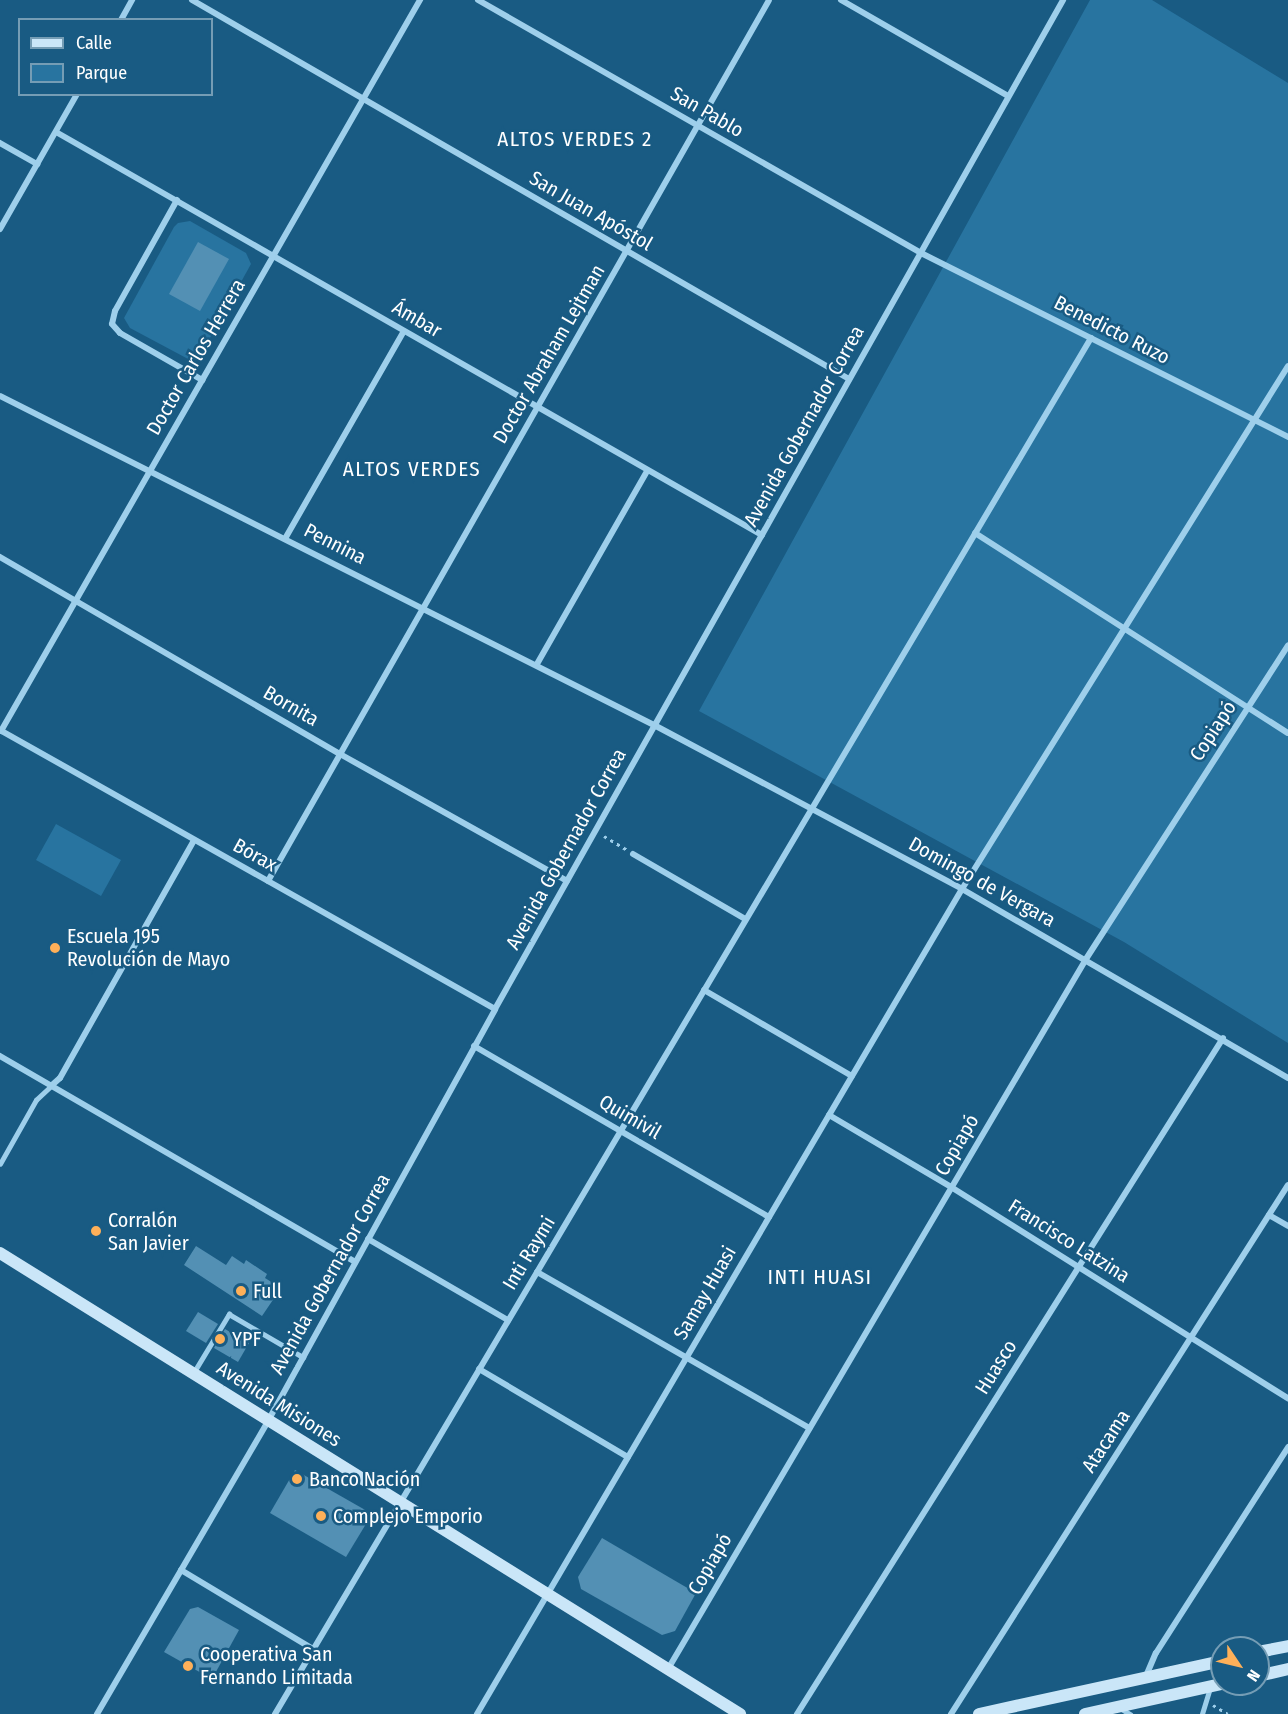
<!DOCTYPE html>
<meta charset="utf-8">
<style>
body{margin:0}
#map{position:relative;width:1288px;height:1714px;overflow:hidden;background:#195b83;font-family:"Fira Sans Condensed",sans-serif}
div>[style]{position:absolute}
.green>*{inset:0;background:#2874a0}
.building>*{inset:0;background:#5390b4}
.path>*{height:3px;margin-top:-1.5px;transform-origin:0;background:repeating-linear-gradient(90deg,#9ecfeb 0 3px,transparent 0 7.5px)}
.lane>*{height:4.5px;margin:-2.25px;padding:0 2.25px;transform-origin:2.25px;border-radius:2.25px;background:#9ecfeb}
.street>*{height:6px;margin:-3px;padding:0 3px;transform-origin:3px;border-radius:3px;background:#9ecfeb}
.secondary>*{height:12px;margin:-6px;padding:0 6px;transform-origin:6px;border-radius:6px;background:#cae6f8}
.dots>*{width:16px;height:16px;translate:-50% -50%;box-sizing:border-box;border:3px solid #195b83;border-radius:50%}
span{translate:-50% -50%;white-space:nowrap;text-align:center;line-height:1.15;-webkit-text-stroke:5px #195b83;paint-order:stroke}
.street-label{font-size:20px;color:#fff}
.poi-label{font-size:20px;color:#fff}
.left{translate:0 -50%;text-align:left}
.neighbourhood-label{font-size:21px;color:#fff;letter-spacing:1.5px}
.legend{position:absolute;left:18px;top:18px;width:195px;height:78px;box-sizing:border-box;background:#195b83;border:2px solid #759db5;margin:0;padding:8px 10px;list-style:none;font-size:18px;color:#fff}
.legend li{display:flex;align-items:center;gap:12px;height:30px}
.legend b{width:30px;border:2px solid #759db5}
.north{position:absolute;left:1210px;top:1636px;width:60px;height:60px;box-sizing:border-box;background:#195b83;border:2px solid #759db5;border-radius:50%;rotate:125deg;font-size:16px;font-weight:700;line-height:24px;text-align:center;color:#fff}
.north::after{content:'';display:block;margin:auto;width:21px;height:27px;background:#feb059;clip-path:polygon(50% 0,100% 100%,50% 72%,0 100%)}
</style>
<div id="map">
<div class="green">
<div style="clip-path:polygon(1090px 0,1152px 0,1288px 83px,1288px 1043px,1124px 942px,699px 711px)"></div>
<div style="clip-path:polygon(190px 221px,246px 253px,251px 264px,201px 354px,190px 360px,130px 328px,124px 318px,174px 227px,178px 223px)"></div>
<div style="clip-path:polygon(56px 824px,121px 860px,101px 896px,36px 860px)"></div>
</div>
<div class="building">
<div style="clip-path:polygon(198px 242px,229px 259px,200px 311px,169px 294px)"></div>
<div style="clip-path:polygon(196px 1246px,226px 1265px,232px 1256px,244px 1264px,246px 1260px,267px 1274px,265px 1278px,281px 1288px,262px 1316px,184px 1265px)"></div>
<div style="clip-path:polygon(198px 1312px,218px 1324px,206px 1343px,186px 1331px)"></div>
<div style="clip-path:polygon(225px 1329px,249px 1343px,238px 1362px,214px 1348px)"></div>
<div style="clip-path:polygon(295px 1470px,367px 1511px,369px 1519px,346px 1557px,270px 1513px)"></div>
<div style="clip-path:polygon(602px 1538px,696px 1593px,675px 1631px,662px 1635px,581px 1589px,578px 1577px)"></div>
<div style="clip-path:polygon(198px 1607px,239px 1630px,212px 1679px,164px 1652px,190px 1609px)"></div>
</div>
<div class="path">
<div style="left:604px;top:836px;width:27px;rotate:31deg"></div>
<div style="left:1213px;top:1705px;width:17px;rotate:31deg"></div>
</div>
<div class="lane">
<div style="left:0;top:1164px;width:73px;rotate:-60.6deg"></div>
<div style="left:36px;top:1100px;width:21px;rotate:-43deg"></div>
<div style="left:194px;top:1372px;width:68px;rotate:-58.9deg"></div>
<div style="left:229px;top:1314px;width:86px;rotate:30.2deg"></div>
<div style="left:1120px;top:1708px;width:12px;rotate:31deg"></div>
<div style="left:1202px;top:1714px;width:27px;rotate:-73deg"></div>
</div>
<div class="street">
<div style="left:192px;top:0;width:758px;rotate:29.98deg"></div>
<div style="left:478px;top:0;width:510px;rotate:29.73deg"></div>
<div style="left:921px;top:253px;width:411px;rotate:26.6deg"></div>
<div style="left:841px;top:0;width:193px;rotate:29.9deg"></div>
<div style="left:121px;top:20px;width:23px;rotate:-61deg"></div>
<div style="left:56px;top:132px;width:813px;rotate:29.72deg"></div>
<div style="left:0;top:143px;width:43px;rotate:29.6deg"></div>
<div style="left:177px;top:200px;width:127px;rotate:119.2deg"></div>
<div style="left:115px;top:311px;width:13px;rotate:103deg"></div>
<div style="left:112px;top:324px;width:12px;rotate:48deg"></div>
<div style="left:120px;top:333px;width:95px;rotate:29.8deg"></div>
<div style="left:0;top:229px;width:155px;rotate:-60.3deg"></div>
<div style="left:0;top:396px;width:732px;rotate:26.71deg"></div>
<div style="left:654px;top:725px;width:349px;rotate:28deg"></div>
<div style="left:962px;top:889px;width:377px;rotate:30.1deg"></div>
<div style="left:975px;top:533px;width:371px;rotate:32.6deg"></div>
<div style="left:286px;top:537px;width:237px;rotate:-60.2deg"></div>
<div style="left:0;top:557px;width:393px;rotate:30.1deg"></div>
<div style="left:340px;top:754px;width:260px;rotate:29.2deg"></div>
<div style="left:537px;top:664px;width:222px;rotate:-60.3deg"></div>
<div style="left:0;top:730px;width:568px;rotate:29.41deg"></div>
<div style="left:1px;top:731px;width:843px;rotate:-60.18deg"></div>
<div style="left:633px;top:854px;width:129px;rotate:30.1deg"></div>
<div style="left:268px;top:881px;width:1013px;rotate:-60.37deg"></div>
<div style="left:704px;top:990px;width:171px;rotate:30.2deg"></div>
<div style="left:474px;top:1046px;width:341px;rotate:30.1deg"></div>
<div style="left:0;top:1056px;width:410px;rotate:30.1deg"></div>
<div style="left:51px;top:1086px;width:12px;rotate:-42deg"></div>
<div style="left:60px;top:1078px;width:273px;rotate:-60.6deg"></div>
<div style="left:829px;top:1115px;width:142px;rotate:30.5deg"></div>
<div style="left:951px;top:1187px;width:398px;rotate:32.1deg"></div>
<div style="left:1269px;top:1215px;width:22px;rotate:30deg"></div>
<div style="left:368px;top:1239px;width:162px;rotate:30.1deg"></div>
<div style="left:537px;top:1272px;width:314px;rotate:29.8deg"></div>
<div style="left:479px;top:1369px;width:173px;rotate:30.6deg"></div>
<div style="left:181px;top:1570px;width:154px;rotate:30.9deg"></div>
<div style="left:668px;top:1669px;width:824px;rotate:-59.51deg"></div>
<div style="left:1086px;top:959px;width:373px;rotate:-57.2deg"></div>
<div style="left:1146px;top:1676px;width:25px;rotate:-67deg"></div>
<div style="left:1156px;top:1653px;width:245px;rotate:-57.3deg"></div>
<div style="left:97px;top:1714px;width:339px;rotate:-59.7deg"></div>
<div style="left:268px;top:1421px;width:470px;rotate:-61.1deg"></div>
<div style="left:495px;top:1009px;width:1158px;rotate:-60.62deg"></div>
<div style="left:275px;top:1714px;width:1600px;rotate:-59.33deg"></div>
<div style="left:477px;top:1714px;width:957px;rotate:-59.55deg"></div>
<div style="left:962px;top:889px;width:616px;rotate:-58.06deg"></div>
<div style="left:797px;top:1714px;width:799px;rotate:-57.78deg"></div>
<div style="left:951px;top:1714px;width:627px;rotate:-57.5deg"></div>
</div>
<div class="secondary">
<div style="left:0;top:1253px;width:872px;rotate:31.92deg"></div>
<div style="left:1258px;top:1652px;width:31px;rotate:-11deg"></div>
<div style="left:1258px;top:1676px;width:31px;rotate:-13deg"></div>
<div style="left:979px;top:1714px;width:249px;rotate:-12.3deg"></div>
<div style="left:1085px;top:1714px;width:140px;rotate:-12.4deg"></div>
</div>
<div class="dots">
<div style="left:55px;top:948px;background:#feb059"></div>
<div style="left:96px;top:1231px;background:#feb059"></div>
<div style="left:241px;top:1291px;background:#feb059"></div>
<div style="left:220px;top:1339px;background:#feb059"></div>
<div style="left:297px;top:1479px;background:#feb059"></div>
<div style="left:321px;top:1516px;background:#feb059"></div>
<div style="left:188px;top:1666px;background:#feb059"></div>
</div>
<div class="street-label">
<span style="left:707px;top:112px;rotate:30deg">San Pablo</span>
<span style="left:591px;top:211px;rotate:30deg">San Juan Apóstol</span>
<span style="left:417px;top:319px;rotate:30deg">Ámbar</span>
<span style="left:1112px;top:330px;rotate:27deg">Benedicto Ruzo</span>
<span style="left:549px;top:354px;rotate:-60deg">Doctor Abraham Lejtman</span>
<span style="left:196px;top:357px;rotate:-60deg">Doctor Carlos Herrera</span>
<span style="left:804px;top:426px;rotate:-61deg">Avenida Gobernador Correa</span>
<span style="left:335px;top:544px;rotate:27deg">Pennina</span>
<span style="left:291px;top:706px;rotate:30deg">Bornita</span>
<span style="left:1213px;top:731px;rotate:-57deg">Copiapó</span>
<span style="left:566px;top:849px;rotate:-61deg">Avenida Gobernador Correa</span>
<span style="left:255px;top:855px;rotate:29deg">Bórax</span>
<span style="left:982px;top:882px;rotate:29deg">Domingo de Vergara</span>
<span style="left:630px;top:1117px;rotate:30deg">Quimivil</span>
<span style="left:957px;top:1145px;rotate:-60deg">Copiapó</span>
<span style="left:1069px;top:1241px;rotate:32deg">Francisco Latzina</span>
<span style="left:529px;top:1253px;rotate:-59deg">Inti Raymi</span>
<span style="left:330px;top:1274px;rotate:-61deg">Avenida Gobernador Correa</span>
<span style="left:705px;top:1293px;rotate:-60deg">Samay Huasi</span>
<span style="left:996px;top:1367px;rotate:-58deg">Huasco</span>
<span style="left:279px;top:1404px;rotate:32deg">Avenida Misiones</span>
<span style="left:1106px;top:1441px;rotate:-57deg">Atacama</span>
<span style="left:710px;top:1564px;rotate:-60deg">Copiapó</span>
</div>
<div class="poi-label">
<span class="left" style="left:67px;top:948px">Escuela 195<br>Revolución de Mayo</span>
<span class="left" style="left:108px;top:1232px">Corralón<br>San Javier</span>
<span class="left" style="left:253px;top:1291px">Full</span>
<span class="left" style="left:232px;top:1339px">YPF</span>
<span class="left" style="left:309px;top:1479px">Banco Nación</span>
<span class="left" style="left:333px;top:1516px">Complejo Emporio</span>
<span class="left" style="left:200px;top:1666px">Cooperativa San<br>Fernando Limitada</span>
</div>
<div class="neighbourhood-label">
<span style="left:575px;top:139px">ALTOS VERDES 2</span>
<span style="left:412px;top:469px">ALTOS VERDES</span>
<span style="left:820px;top:1277px">INTI HUASI</span>
</div>
<ul class="legend">
<li><b style="height:8px;background:#cae6f8"></b>Calle</li>
<li><b style="height:16px;background:#2874a0"></b>Parque</li>
</ul>
<div class="north">N</div>
</div>
